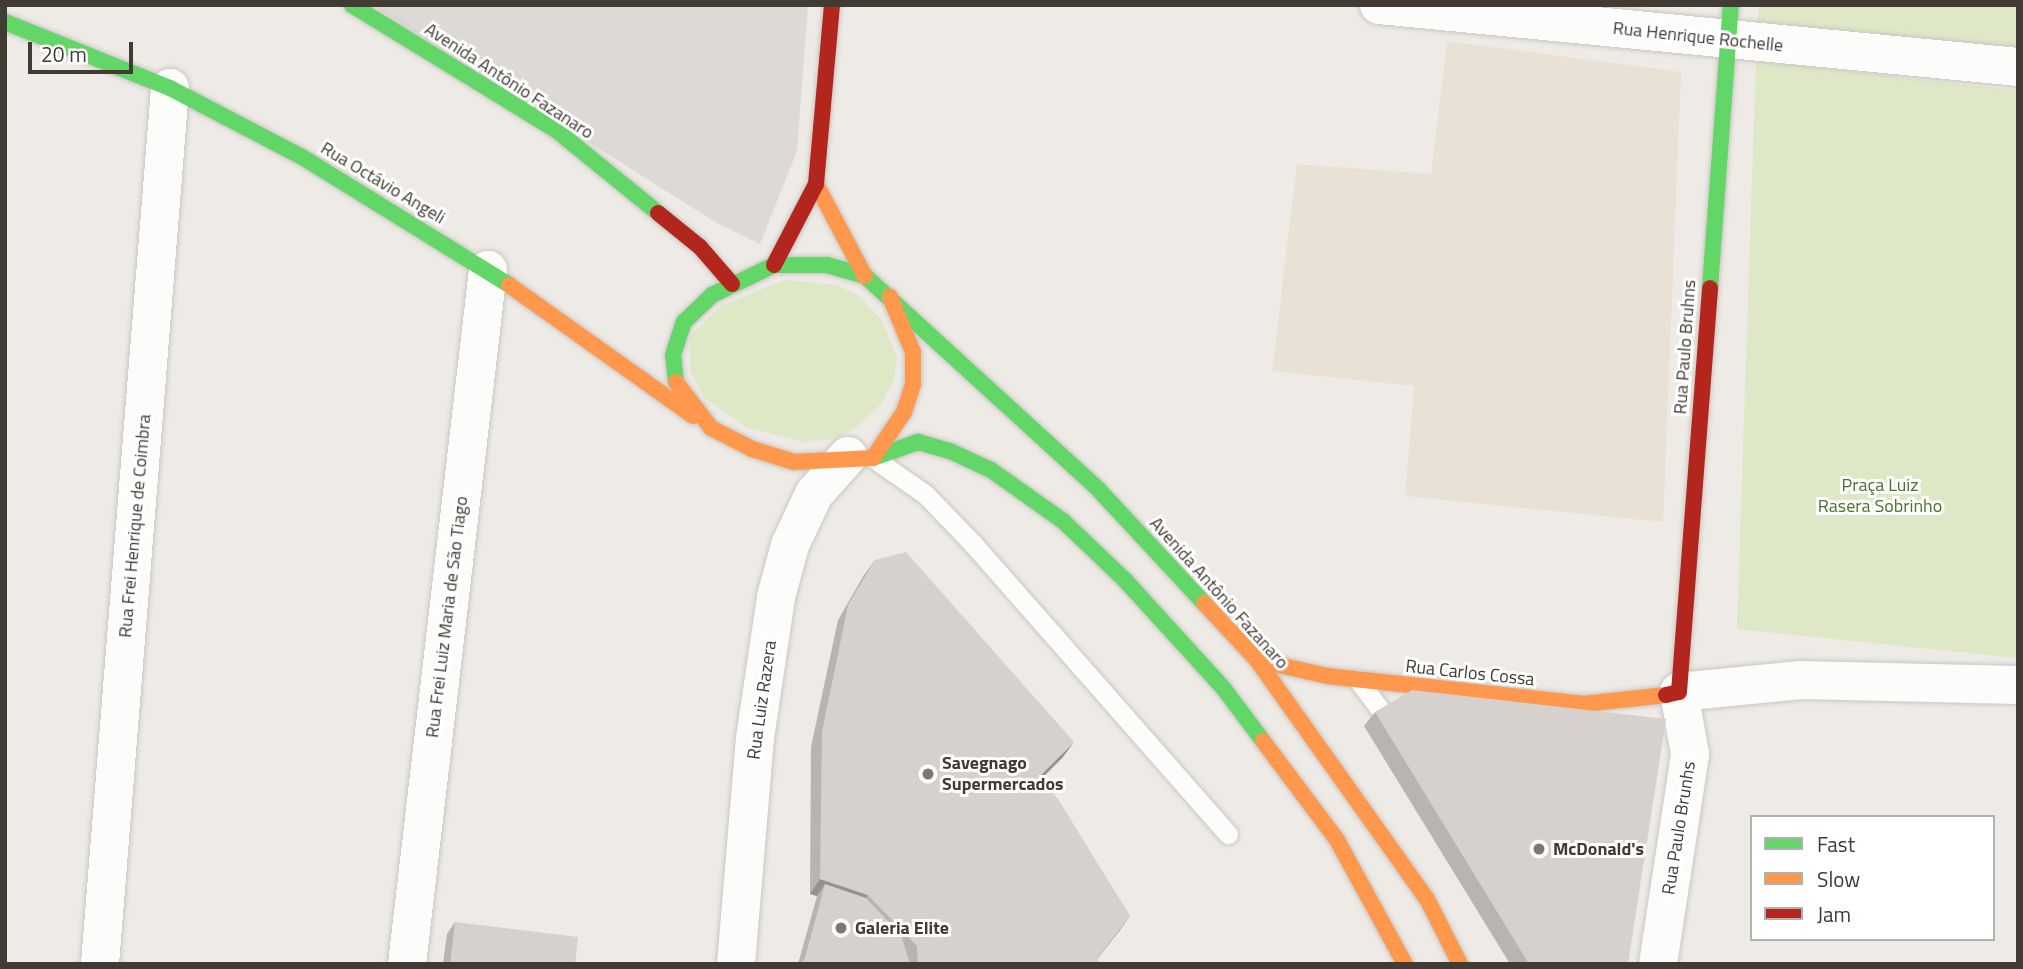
<!DOCTYPE html>
<meta charset="utf-8">
<style>
body{margin:0}
#map{position:relative;width:2023px;height:969px;overflow:hidden;background:#eeeae6;font-family:"Titillium Web",sans-serif}
div>[style]{position:absolute}
.industrial>*{inset:0;background:#ddd9d4}
.education>*{inset:0;background:#e9e1d5}
.green>*{inset:0;background:#dee7c6}
.roads{filter:drop-shadow(0 0 2px #cac6c2) drop-shadow(0 0 2px #cac6c2)}
.lane>*{height:19px;margin:-9.5px;padding:0 9.5px;transform-origin:9.5px;border-radius:9.5px;background:#fcfcfb}
.street>*{height:38px;margin:-19px;padding:0 19px;transform-origin:19px;border-radius:19px;background:#fcfcfb}
.fast>*{height:16px;margin:-8px;padding:0 8px;transform-origin:8px;border-radius:8px;background:#63d668}
.slow>*{height:16px;margin:-8px;padding:0 8px;transform-origin:8px;border-radius:8px;background:#ff974d}
.jam>*{height:16px;margin:-8px;padding:0 8px;transform-origin:8px;border-radius:8px;background:#b3261e}
.wall>*{inset:0;background:#b8b4b0}
.shaded-wall>*{inset:0;background:#969290}
.building>*{inset:0;background:#d6d1cd}
.dots>*{width:19px;height:19px;translate:-50% -50%;box-sizing:border-box;border:4px solid #fff;border-radius:50%}
span{translate:-50% -50%;white-space:nowrap;text-align:center;line-height:1.15;-webkit-text-stroke:6px #fff;paint-order:stroke}
.street-label{font-size:18px;color:#423b33}
.park-label{font-size:18px;color:#4b712a}
.poi-label{font-size:18px;color:#423b33;font-weight:700}
.left{translate:0 -50%;text-align:left}
.frame{position:absolute;inset:0;border:7px solid #423b33;pointer-events:none}
.legend{position:absolute;left:1750px;top:815px;width:245px;height:126px;box-sizing:border-box;background:#fff;border:2px solid #b3b1ad;margin:0;padding:9px 12px;list-style:none;font-size:21px;color:#423b33}
.legend li{display:flex;align-items:center;gap:14px;height:35px}
.legend b{width:35px;border:2px solid #b3b1ad}
.scale{position:absolute;left:28px;top:42px;width:105px;height:32px;box-sizing:border-box;border:4px solid #423b33;border-top:0;padding-left:9px;font-size:21px;line-height:24px;white-space:nowrap;color:#423b33;-webkit-text-stroke:5px #fff;paint-order:stroke}
</style>
<div id="map">
<div class="industrial">
<div style="clip-path:polygon(372px 5px,808px 5px,797px 151px,760px 244px,715px 222px)"></div>
</div>
<div class="education">
<div style="clip-path:polygon(1447px 41px,1681px 72px,1663px 522px,1405px 496px,1414px 386px,1272px 371px,1297px 164px,1431px 174px)"></div>
</div>
<div class="green">
<div style="clip-path:polygon(1759px 5px,2018px 5px,2018px 52px,1757px 25px)"></div>
<div style="clip-path:polygon(1756px 60px,2018px 91px,2018px 658px,1737px 629px)"></div>
<div style="clip-path:polygon(784px 280px,837px 285px,858px 295px,883px 322px,897px 358px,894px 380px,880px 405px,858px 426px,835px 439px,805px 442px,746px 427px,704px 397px,690px 371px,690px 337px,721px 306px)"></div>
</div>
<div class="roads">
<div class="lane">
<div style="left:873px;top:458px;width:63px;rotate:34.7deg"></div>
<div style="left:925px;top:494px;width:71px;rotate:46.1deg"></div>
<div style="left:974px;top:545px;width:385px;rotate:48.7deg"></div>
<div style="left:1358px;top:680px;width:60px;rotate:53.1deg"></div>
</div>
<div class="street">
<div style="left:1379px;top:5px;width:642px;rotate:5.54deg"></div>
<div style="left:100px;top:964px;width:879px;rotate:-85.43deg"></div>
<div style="left:407px;top:964px;width:699px;rotate:-83.34deg"></div>
<div style="left:736px;top:964px;width:227px;rotate:-85.2deg"></div>
<div style="left:755px;top:738px;width:143px;rotate:-81.5deg"></div>
<div style="left:776px;top:597px;width:54px;rotate:-74.9deg"></div>
<div style="left:790px;top:545px;width:56px;rotate:-64.8deg"></div>
<div style="left:814px;top:494px;width:51px;rotate:-48.2deg"></div>
<div style="left:1658px;top:964px;width:212px;rotate:-81.3deg"></div>
<div style="left:1690px;top:754px;width:63px;rotate:-100.1deg"></div>
<div style="left:1679px;top:692px;width:123px;rotate:-5.6deg"></div>
<div style="left:1801px;top:680px;width:217px;rotate:1.3deg"></div>
</div>
<div class="fast">
<div style="left:352px;top:5px;width:239px;rotate:31.5deg"></div>
<div style="left:556px;top:130px;width:132px;rotate:39.1deg"></div>
<div style="left:5px;top:22px;width:178px;rotate:21.8deg"></div>
<div style="left:170px;top:88px;width:149px;rotate:27.6deg"></div>
<div style="left:302px;top:157px;width:243px;rotate:31.7deg"></div>
<div style="left:1710px;top:288px;width:284px;rotate:-85.8deg"></div>
<div style="left:676px;top:382px;width:27px;rotate:-96deg"></div>
<div style="left:673px;top:355px;width:35px;rotate:-72deg"></div>
<div style="left:684px;top:322px;width:39px;rotate:-44deg"></div>
<div style="left:712px;top:295px;width:69px;rotate:-25.8deg"></div>
<div style="left:774px;top:265px;width:53px"></div>
<div style="left:827px;top:265px;width:40px;rotate:16deg"></div>
<div style="left:865px;top:276px;width:316px;rotate:42.4deg"></div>
<div style="left:1098px;top:489px;width:156px;rotate:47.1deg"></div>
<div style="left:873px;top:458px;width:48px;rotate:-19.6deg"></div>
<div style="left:918px;top:442px;width:33px;rotate:16deg"></div>
<div style="left:950px;top:451px;width:45px;rotate:24.9deg"></div>
<div style="left:991px;top:470px;width:88px;rotate:35.3deg"></div>
<div style="left:1063px;top:521px;width:84px;rotate:43.6deg"></div>
<div style="left:1124px;top:579px;width:149px;rotate:47.7deg"></div>
<div style="left:1224px;top:689px;width:65px;rotate:53.1deg"></div>
</div>
<div class="slow">
<div style="left:816px;top:184px;width:104px;rotate:62deg"></div>
<div style="left:509px;top:285px;width:226px;rotate:35.4deg"></div>
<div style="left:676px;top:382px;width:58px;rotate:52.7deg"></div>
<div style="left:711px;top:428px;width:46px;rotate:27.1deg"></div>
<div style="left:752px;top:449px;width:44px;rotate:17.2deg"></div>
<div style="left:794px;top:462px;width:79px;rotate:-2.9deg"></div>
<div style="left:873px;top:458px;width:55px;rotate:-56deg"></div>
<div style="left:904px;top:412px;width:29px;rotate:-72deg"></div>
<div style="left:913px;top:384px;width:32px;rotate:-90deg"></div>
<div style="left:913px;top:352px;width:60px;rotate:-112.7deg"></div>
<div style="left:1204px;top:603px;width:78px;rotate:47.1deg"></div>
<div style="left:1257px;top:660px;width:293px;rotate:54.6deg"></div>
<div style="left:1427px;top:899px;width:73px;rotate:63.1deg"></div>
<div style="left:1257px;top:660px;width:72px;rotate:12.9deg"></div>
<div style="left:1327px;top:676px;width:259px;rotate:6.2deg"></div>
<div style="left:1584px;top:704px;width:82px;rotate:-6.3deg"></div>
<div style="left:1263px;top:741px;width:124px;rotate:53.2deg"></div>
<div style="left:1337px;top:840px;width:141px;rotate:61.3deg"></div>
</div>
<div class="jam">
<div style="left:658px;top:213px;width:54px;rotate:39deg"></div>
<div style="left:700px;top:247px;width:49px;rotate:49.1deg"></div>
<div style="left:774px;top:265px;width:91px;rotate:-62.6deg"></div>
<div style="left:816px;top:184px;width:180px;rotate:-84.9deg"></div>
<div style="left:1666px;top:695px;width:13px;rotate:-13deg"></div>
<div style="left:1679px;top:692px;width:405px;rotate:-85.6deg"></div>
</div>
</div>
<div class="wall">
<div style="clip-path:polygon(875px 560px,1063px 757px,1041px 779px,1130px 916px,1098px 958px,1097px 964px,798px 964px,817px 896px,810px 894px,811px 747px,838px 620px,864px 575px)"></div>
<div style="clip-path:polygon(1375px 712px,1628px 964px,1510px 964px,1364px 726px)"></div>
<div style="clip-path:polygon(455px 922px,575px 964px,443px 964px,447px 934px)"></div>
</div>
<div class="shaded-wall">
<div style="clip-path:polygon(1074px 742px,1063px 757px,1028px 792px,1039px 777px)"></div>
<div style="clip-path:polygon(820px 879px,868px 895px,858px 910px,825px 884px,817px 896px,810px 894px)"></div>
<div style="clip-path:polygon(1130px 916px,1120px 930px,1093px 964px)"></div>
</div>
<div class="building">
<div style="clip-path:polygon(906px 552px,1074px 742px,1039px 777px,1058px 799px,1130px 916px,1098px 957px,1097px 964px,918px 964px,917px 946px,868px 895px,820px 879px,822px 732px,848px 605px,875px 560px)"></div>
<div style="clip-path:polygon(1412px 690px,1666px 719px,1628px 964px,1529px 964px,1375px 712px)"></div>
<div style="clip-path:polygon(825px 884px,866px 898px,901px 935px,910px 964px,801px 964px,805px 958px)"></div>
<div style="clip-path:polygon(455px 922px,578px 937px,575px 964px,450px 964px)"></div>
</div>
<div class="dots">
<div style="left:928px;top:774px;background:#7e7872"></div>
<div style="left:1539px;top:849px;background:#7e7872"></div>
<div style="left:841px;top:928px;background:#7e7872"></div>
</div>
<div class="street-label">
<span style="left:1698px;top:37px;rotate:6deg">Rua Henrique Rochelle</span>
<span style="left:509px;top:81px;rotate:33deg">Avenida Antônio Fazanaro</span>
<span style="left:383px;top:183px;rotate:31deg">Rua Octávio Angeli</span>
<span style="left:1685px;top:347px;rotate:-86deg">Rua Paulo Bruhns</span>
<span style="left:135px;top:526px;rotate:-85deg">Rua Frei Henrique de Coimbra</span>
<span style="left:1219px;top:593px;rotate:48deg">Avenida Antônio Fazanaro</span>
<span style="left:447px;top:617px;rotate:-83deg">Rua Frei Luiz Maria de São Tiago</span>
<span style="left:1470px;top:673px;rotate:6deg">Rua Carlos Cossa</span>
<span style="left:762px;top:700px;rotate:-82deg">Rua Luiz Razera</span>
<span style="left:1679px;top:828px;rotate:-81deg">Rua Paulo Brunhs</span>
</div>
<div class="park-label">
<span style="left:1880px;top:496px">Praça Luiz<br>Rasera Sobrinho</span>
</div>
<div class="poi-label">
<span class="left" style="left:942px;top:774px">Savegnago<br>Supermercados</span>
<span class="left" style="left:1553px;top:849px">McDonald's</span>
<span class="left" style="left:855px;top:928px">Galeria Elite</span>
</div>
<div class="frame"></div>
<ul class="legend">
<li><b style="height:9px;background:#63d668"></b>Fast</li>
<li><b style="height:9px;background:#ff974d"></b>Slow</li>
<li><b style="height:9px;background:#b3261e"></b>Jam</li>
</ul>
<div class="scale">20 m</div>
</div>
